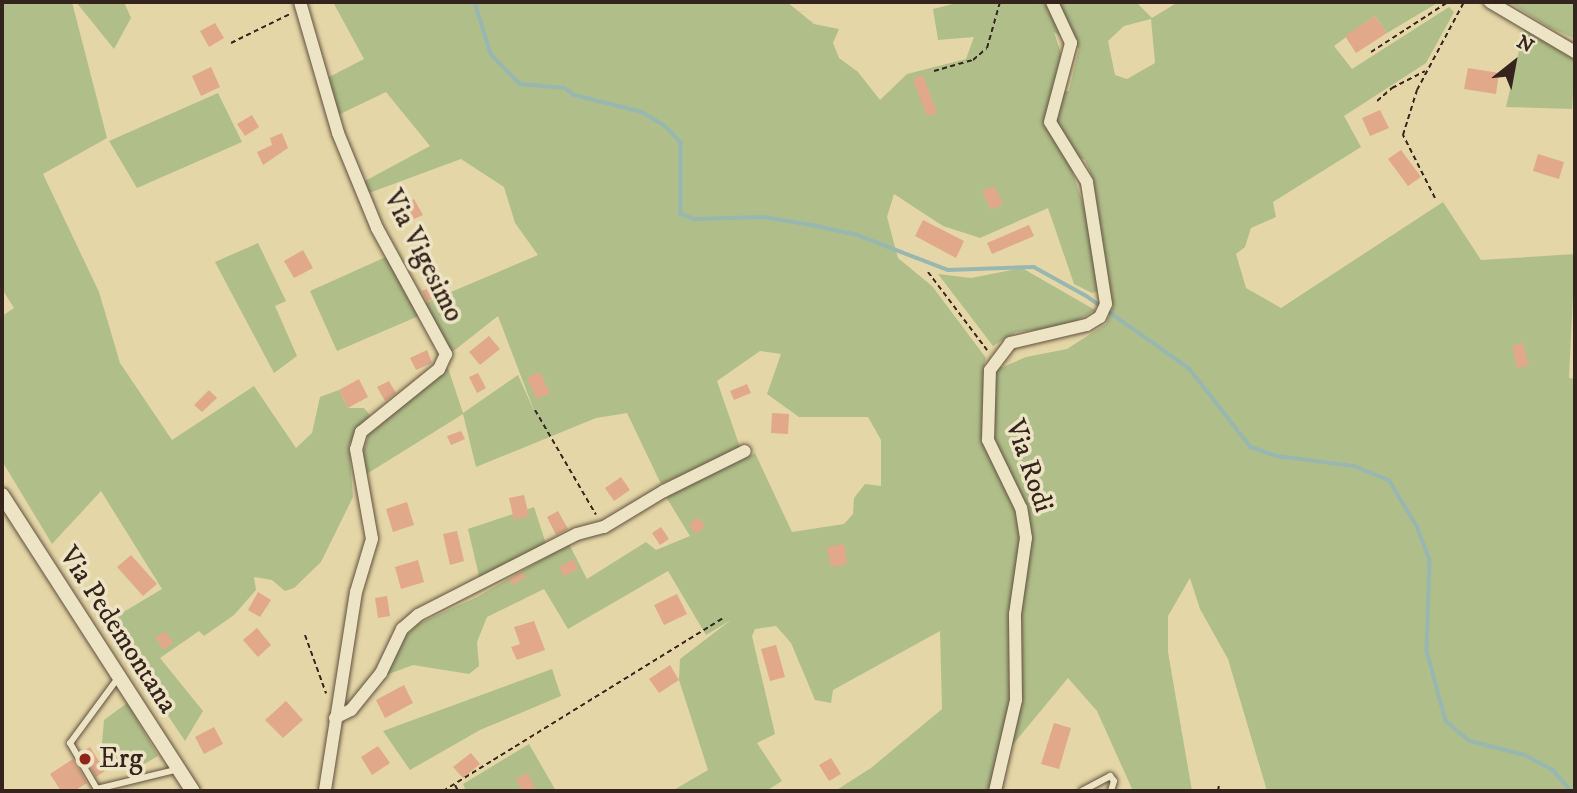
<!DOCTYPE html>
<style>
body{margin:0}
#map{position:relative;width:1577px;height:793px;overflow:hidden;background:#e4d6a6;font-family:"IM FELL DW Pica",serif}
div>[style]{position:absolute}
.green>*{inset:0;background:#b0bf8a}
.stream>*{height:3.5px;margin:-1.75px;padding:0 1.75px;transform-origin:1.75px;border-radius:1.75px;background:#97b7b0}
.building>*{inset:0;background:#e1a98a}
.path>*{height:2px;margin-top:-1px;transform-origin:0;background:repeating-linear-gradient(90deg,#35241d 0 5px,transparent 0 8.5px)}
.roads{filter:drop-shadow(0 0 2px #61503f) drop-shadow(0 0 2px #61503f)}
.service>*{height:6px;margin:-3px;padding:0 3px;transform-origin:3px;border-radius:3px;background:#ede4c5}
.minor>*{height:12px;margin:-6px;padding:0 6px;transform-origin:6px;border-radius:6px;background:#ede4c5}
.tertiary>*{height:14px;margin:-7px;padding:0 7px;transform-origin:7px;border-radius:7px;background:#ede4c5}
.dots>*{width:19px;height:19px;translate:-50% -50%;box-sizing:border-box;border:4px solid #ede4c5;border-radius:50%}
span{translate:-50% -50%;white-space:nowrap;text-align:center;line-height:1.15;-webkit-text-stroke:7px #ede4c5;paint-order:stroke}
.street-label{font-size:28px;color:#35241d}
.poi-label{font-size:28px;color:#35241d}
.left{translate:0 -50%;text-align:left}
.frame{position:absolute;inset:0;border:4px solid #35241d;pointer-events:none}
.north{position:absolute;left:1479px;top:28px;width:70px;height:70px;-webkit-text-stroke:5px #ede4c5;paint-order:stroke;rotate:31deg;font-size:19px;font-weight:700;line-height:28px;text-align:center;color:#35241d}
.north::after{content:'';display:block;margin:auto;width:24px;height:32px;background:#35241d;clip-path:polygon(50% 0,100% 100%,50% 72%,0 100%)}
</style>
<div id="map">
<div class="green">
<div style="clip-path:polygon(2px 2px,72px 2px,107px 138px,43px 174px,99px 292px,120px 363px,172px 440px,254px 386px,296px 448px,312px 433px,320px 397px,339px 390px,348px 408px,364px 408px,370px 415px,349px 445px,353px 497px,321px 562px,294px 588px,285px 591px,272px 580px,254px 577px,256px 590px,234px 615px,204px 636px,199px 631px,160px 658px,203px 711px,185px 741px,140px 674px,151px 664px,138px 673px,110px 620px,162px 589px,101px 491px,52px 544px,2px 461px,2px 316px,14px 308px,2px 289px)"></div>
<div style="clip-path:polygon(76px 2px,124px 2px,131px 18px,114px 49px)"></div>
<div style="clip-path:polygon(evenodd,333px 2px,787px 2px,814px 24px,839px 29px,833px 43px,839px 58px,858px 72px,880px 100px,907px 74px,966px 59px,974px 37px,938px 40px,933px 9px,961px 2px,1136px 2px,1152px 18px,1178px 2px,1439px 2px,1387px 33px,1375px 16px,1334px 46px,1352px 69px,1449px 7px,1454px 12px,1426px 63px,1344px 116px,1361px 147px,1273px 202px,1276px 217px,1251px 228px,1245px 247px,1236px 254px,1246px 288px,1281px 308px,1443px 202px,1481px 260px,1575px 254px,1569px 378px,1575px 379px,1575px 791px,1267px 791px,1228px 659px,1200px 609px,1190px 578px,1168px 616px,1168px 652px,1192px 791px,1133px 791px,1097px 711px,1068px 678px,1005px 754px,995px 791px,835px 791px,871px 768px,942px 709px,940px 631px,833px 690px,831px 703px,815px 700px,791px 643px,776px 626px,755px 629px,752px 636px,775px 734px,757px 743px,782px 781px,766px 791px,672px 791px,708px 770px,679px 680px,680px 659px,731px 620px,706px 635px,668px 571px,568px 629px,544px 589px,487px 617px,477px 642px,479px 666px,469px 674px,413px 665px,386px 675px,402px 640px,418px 624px,477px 597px,569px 544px,587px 579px,646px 542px,656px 550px,690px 536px,666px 497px,755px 453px,792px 532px,844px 524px,853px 514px,854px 498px,865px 484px,881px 486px,881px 440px,868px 417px,799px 417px,767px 394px,781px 354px,760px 351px,717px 381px,741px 450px,661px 484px,627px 413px,596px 418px,476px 467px,463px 414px,365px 475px,362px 456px,369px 433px,448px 368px,463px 413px,518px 375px,535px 413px,498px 316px,451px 353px,425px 303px,538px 255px,515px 223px,504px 187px,461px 159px,369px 193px,363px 182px,430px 146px,386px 92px,336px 116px,329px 77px,364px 59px,333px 2px,1151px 19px,1155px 63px,1127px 79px,1115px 75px,1108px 41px,1124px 26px,1151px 19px,333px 2px,1054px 32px,1079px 48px,1069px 91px,1052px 92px,1063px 60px,1054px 32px,333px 2px,1066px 152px,1085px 160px,1093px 179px,1113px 307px,1106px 324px,1067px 349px,1026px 357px,1003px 367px,984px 365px,986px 358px,932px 286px,898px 258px,887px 217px,894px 194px,943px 226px,980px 238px,1048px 208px,1074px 284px,1092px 293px,1099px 291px,1085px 210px,1066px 152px)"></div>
<div style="clip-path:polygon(1509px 2px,1575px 2px,1575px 39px,1549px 27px)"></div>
<div style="clip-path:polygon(1524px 29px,1575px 60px,1572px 109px,1506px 107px)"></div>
<div style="clip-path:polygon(218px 93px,242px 142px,137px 188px,109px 141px)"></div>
<div style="clip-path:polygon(258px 243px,286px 301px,275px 306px,297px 356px,274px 373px,215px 262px)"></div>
<div style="clip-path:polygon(388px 256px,421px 315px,337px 351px,310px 291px)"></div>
<div style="clip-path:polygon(1022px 268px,1095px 310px,1066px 327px,1016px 332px,993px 346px,938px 274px,971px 278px)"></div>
<div style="clip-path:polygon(534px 507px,546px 544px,480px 580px,468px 529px)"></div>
<div style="clip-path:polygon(552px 669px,561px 696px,480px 730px,410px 770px,383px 731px)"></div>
<div style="clip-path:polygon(127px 703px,158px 756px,139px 767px,117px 763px,102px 743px,104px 720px)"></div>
<div style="clip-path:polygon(529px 744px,556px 791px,466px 791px,463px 784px)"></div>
</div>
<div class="stream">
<div style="left:475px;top:2px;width:54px;rotate:72.9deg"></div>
<div style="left:491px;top:54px;width:42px;rotate:46deg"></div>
<div style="left:520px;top:84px;width:45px;rotate:5.1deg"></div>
<div style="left:565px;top:88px;width:11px;rotate:38deg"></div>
<div style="left:574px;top:95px;width:70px;rotate:14deg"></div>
<div style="left:642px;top:112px;width:27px;rotate:31deg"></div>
<div style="left:665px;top:126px;width:23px;rotate:45deg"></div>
<div style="left:681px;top:142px;width:72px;rotate:90deg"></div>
<div style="left:681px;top:214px;width:15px;rotate:20deg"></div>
<div style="left:695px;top:219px;width:69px;rotate:-1.7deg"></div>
<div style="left:764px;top:217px;width:49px;rotate:9.5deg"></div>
<div style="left:812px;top:225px;width:46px;rotate:12.5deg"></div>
<div style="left:857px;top:235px;width:97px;rotate:21deg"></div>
<div style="left:948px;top:270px;width:86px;rotate:-2deg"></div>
<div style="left:1034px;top:267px;width:58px;rotate:28.8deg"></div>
<div style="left:1085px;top:295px;width:127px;rotate:35.1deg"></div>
<div style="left:1189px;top:368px;width:100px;rotate:51.9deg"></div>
<div style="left:1251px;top:447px;width:28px;rotate:19deg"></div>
<div style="left:1277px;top:456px;width:78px;rotate:7.4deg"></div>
<div style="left:1354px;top:466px;width:38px;rotate:22deg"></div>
<div style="left:1389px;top:480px;width:54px;rotate:58.7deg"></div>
<div style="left:1417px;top:526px;width:36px;rotate:69deg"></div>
<div style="left:1430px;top:560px;width:91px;rotate:91.9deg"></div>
<div style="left:1427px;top:651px;width:73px;rotate:74.8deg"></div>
<div style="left:1446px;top:721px;width:31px;rotate:40deg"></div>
<div style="left:1470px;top:741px;width:57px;rotate:14.3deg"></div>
<div style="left:1525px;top:755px;width:32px;rotate:28deg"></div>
<div style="left:1553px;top:770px;width:28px;rotate:49deg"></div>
</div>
<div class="building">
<div style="clip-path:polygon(1375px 16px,1387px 33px,1356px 53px,1345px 36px)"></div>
<div style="clip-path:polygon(215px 23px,224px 38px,209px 47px,200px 31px)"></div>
<div style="clip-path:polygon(211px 67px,220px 87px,201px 96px,192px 76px)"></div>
<div style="clip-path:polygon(1468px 68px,1499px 73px,1496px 94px,1464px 89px)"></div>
<div style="clip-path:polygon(923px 75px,937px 113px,927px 116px,913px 79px)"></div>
<div style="clip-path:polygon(1380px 110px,1389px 128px,1370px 136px,1362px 118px)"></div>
<div style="clip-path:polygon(252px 115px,259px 127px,245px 136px,237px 124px)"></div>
<div style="clip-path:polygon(282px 133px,288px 148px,263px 165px,257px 152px,272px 145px,270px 138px)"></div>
<div style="clip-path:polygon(1401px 150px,1421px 177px,1408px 186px,1388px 159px)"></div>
<div style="clip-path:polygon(1538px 154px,1564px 162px,1559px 179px,1533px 171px)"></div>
<div style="clip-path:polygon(994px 186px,1003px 204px,991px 210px,982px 191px)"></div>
<div style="clip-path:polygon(414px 199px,423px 215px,414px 219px,405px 203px)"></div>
<div style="clip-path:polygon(923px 220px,964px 241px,956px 258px,915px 236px)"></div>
<div style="clip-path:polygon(1029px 225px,1034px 236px,992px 254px,987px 243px)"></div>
<div style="clip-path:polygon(303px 250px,313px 268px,294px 278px,284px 261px)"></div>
<div style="clip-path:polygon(430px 287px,436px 297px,427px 302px,422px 291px)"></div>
<div style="clip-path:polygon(489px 336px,500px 349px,480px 365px,469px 352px)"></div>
<div style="clip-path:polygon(1523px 343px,1529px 365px,1517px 368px,1512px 346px)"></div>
<div style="clip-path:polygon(427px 350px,432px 363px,416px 370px,410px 358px)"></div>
<div style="clip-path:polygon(540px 372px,550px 393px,537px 399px,527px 378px)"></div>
<div style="clip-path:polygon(478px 373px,486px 388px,477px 393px,469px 377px)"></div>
<div style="clip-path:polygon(359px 379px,368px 397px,348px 408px,339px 390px)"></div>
<div style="clip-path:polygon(389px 381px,396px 393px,385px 401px,377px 387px)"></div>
<div style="clip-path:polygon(747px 384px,751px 393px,734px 400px,730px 391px)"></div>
<div style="clip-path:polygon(209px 390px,217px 398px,202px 412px,194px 405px)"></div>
<div style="clip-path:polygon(772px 413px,789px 414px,788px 434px,771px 433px)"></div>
<div style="clip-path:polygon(461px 431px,465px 439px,451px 445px,447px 436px)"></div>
<div style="clip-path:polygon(621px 477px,630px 490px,614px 501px,605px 488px)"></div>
<div style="clip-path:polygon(524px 495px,529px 516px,514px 520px,509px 498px)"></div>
<div style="clip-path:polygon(407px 502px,414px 525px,393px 532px,386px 509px)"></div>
<div style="clip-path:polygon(558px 511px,568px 529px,556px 535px,547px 517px)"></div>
<div style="clip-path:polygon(698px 517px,705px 526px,696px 534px,689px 525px)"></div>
<div style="clip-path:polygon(661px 527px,669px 539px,660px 545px,652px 533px)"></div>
<div style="clip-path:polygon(457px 531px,464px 561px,450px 565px,443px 534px)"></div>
<div style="clip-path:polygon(844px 544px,847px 564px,831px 567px,827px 547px)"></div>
<div style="clip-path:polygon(131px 555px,157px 584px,143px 596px,117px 567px)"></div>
<div style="clip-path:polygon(574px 559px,578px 569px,564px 576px,559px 567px)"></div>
<div style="clip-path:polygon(418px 560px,424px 582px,401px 589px,395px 567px)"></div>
<div style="clip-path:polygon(523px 572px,526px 577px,512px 585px,509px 579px)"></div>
<div style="clip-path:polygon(258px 592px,271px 600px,260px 617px,248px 610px)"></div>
<div style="clip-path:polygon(677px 594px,687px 614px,664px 625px,654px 605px)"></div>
<div style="clip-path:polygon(387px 596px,390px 616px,378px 618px,375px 598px)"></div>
<div style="clip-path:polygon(534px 621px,545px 650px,517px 660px,511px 647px,520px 644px,514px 627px)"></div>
<div style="clip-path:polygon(257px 628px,271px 645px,258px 657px,243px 640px)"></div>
<div style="clip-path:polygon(165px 631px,173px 643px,164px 650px,155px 638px)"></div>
<div style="clip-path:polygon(776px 645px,785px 677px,770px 681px,761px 649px)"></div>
<div style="clip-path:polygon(670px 665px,679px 680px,659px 693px,649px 679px)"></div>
<div style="clip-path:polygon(404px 685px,413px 703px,385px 718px,376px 700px)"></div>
<div style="clip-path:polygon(286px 701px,303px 720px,283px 738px,265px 720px)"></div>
<div style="clip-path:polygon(1054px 723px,1071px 728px,1059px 769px,1041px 764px)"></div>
<div style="clip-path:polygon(214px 727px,223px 744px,204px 754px,195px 737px)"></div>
<div style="clip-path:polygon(378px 746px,390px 763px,372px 775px,361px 757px)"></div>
<div style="clip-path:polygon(90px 747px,105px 771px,96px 777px,82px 752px)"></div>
<div style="clip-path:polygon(471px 753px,480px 764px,463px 778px,453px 767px)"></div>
<div style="clip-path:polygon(831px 758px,841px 774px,829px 781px,819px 765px)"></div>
<div style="clip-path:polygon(73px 759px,87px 783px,74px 791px,61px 791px,50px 774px)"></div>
<div style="clip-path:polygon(528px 773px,536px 791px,522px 791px,516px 779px)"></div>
</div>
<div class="path">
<div style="left:231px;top:43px;width:66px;rotate:-26.2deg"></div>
<div style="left:1371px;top:52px;width:92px;rotate:-33deg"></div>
<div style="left:934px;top:71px;width:41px;rotate:-15.8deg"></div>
<div style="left:973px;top:60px;width:18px;rotate:-41deg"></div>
<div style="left:987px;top:48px;width:48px;rotate:-74.2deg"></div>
<div style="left:1377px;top:101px;width:20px;rotate:-41deg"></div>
<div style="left:1392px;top:88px;width:37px;rotate:-27deg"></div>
<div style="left:1435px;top:198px;width:71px;rotate:-116.9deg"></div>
<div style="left:1403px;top:135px;width:47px;rotate:-72.7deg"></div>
<div style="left:1417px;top:90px;width:100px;rotate:-61.9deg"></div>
<div style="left:928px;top:272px;width:98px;rotate:52.9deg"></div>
<div style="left:535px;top:410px;width:121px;rotate:59.8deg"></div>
<div style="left:305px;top:635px;width:62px;rotate:70.1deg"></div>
<div style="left:455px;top:785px;width:7px;rotate:63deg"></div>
<div style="left:443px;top:791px;width:331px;rotate:-31.7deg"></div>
<div style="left:1218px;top:791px;width:6px;rotate:-81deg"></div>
</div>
<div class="roads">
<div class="service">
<div style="left:118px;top:678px;width:81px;rotate:126.4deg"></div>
<div style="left:70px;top:743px;width:53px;rotate:59.6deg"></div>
<div style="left:97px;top:789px;width:84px;rotate:-13.7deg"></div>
<div style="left:1082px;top:791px;width:32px;rotate:-28deg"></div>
<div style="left:1110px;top:776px;width:6px;rotate:51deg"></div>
<div style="left:1114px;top:781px;width:10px;rotate:107deg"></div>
</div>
<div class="minor">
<div style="left:300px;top:2px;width:136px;rotate:73.8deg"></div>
<div style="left:338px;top:133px;width:103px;rotate:67.7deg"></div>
<div style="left:377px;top:228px;width:144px;rotate:61.3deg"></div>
<div style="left:446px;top:354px;width:17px;rotate:115deg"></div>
<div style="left:439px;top:369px;width:100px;rotate:141.1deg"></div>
<div style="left:361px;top:432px;width:18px;rotate:106deg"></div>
<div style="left:356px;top:449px;width:91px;rotate:79.9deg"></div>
<div style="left:372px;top:539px;width:55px;rotate:106.8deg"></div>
<div style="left:356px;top:592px;width:201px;rotate:98.9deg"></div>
<div style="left:1490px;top:2px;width:99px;rotate:30.5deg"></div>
<div style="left:335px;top:718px;width:18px;rotate:-27deg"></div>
<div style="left:351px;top:710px;width:48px;rotate:-51deg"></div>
<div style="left:381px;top:673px;width:49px;rotate:-64.5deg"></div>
<div style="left:402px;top:629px;width:21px;rotate:-41deg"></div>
<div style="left:418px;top:615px;width:178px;rotate:-27deg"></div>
<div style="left:577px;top:534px;width:28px;rotate:-15deg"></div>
<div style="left:604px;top:527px;width:70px;rotate:-31deg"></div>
<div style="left:664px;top:491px;width:90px;rotate:-26.3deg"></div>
<div style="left:995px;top:791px;width:93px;rotate:-77deg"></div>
<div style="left:1016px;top:700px;width:86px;rotate:-90.7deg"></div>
<div style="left:1015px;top:614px;width:77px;rotate:-81.8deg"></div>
<div style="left:1026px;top:538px;width:30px;rotate:-99deg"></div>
<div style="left:1021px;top:508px;width:76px;rotate:-115.9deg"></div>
<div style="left:988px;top:440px;width:70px;rotate:-88.4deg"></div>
<div style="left:990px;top:370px;width:34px;rotate:-53deg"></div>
<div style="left:1010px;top:343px;width:79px;rotate:-13.2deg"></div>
<div style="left:1087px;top:325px;width:15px;rotate:-32deg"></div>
<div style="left:1100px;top:317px;width:14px;rotate:-65deg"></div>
<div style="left:1106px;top:304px;width:123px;rotate:-98.9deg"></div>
<div style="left:1087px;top:182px;width:70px;rotate:-121.7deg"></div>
<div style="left:1050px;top:122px;width:82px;rotate:-75.1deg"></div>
<div style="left:1071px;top:43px;width:45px;rotate:-114.9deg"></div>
</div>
<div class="tertiary">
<div style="left:2px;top:495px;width:352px;rotate:57.2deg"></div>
</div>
</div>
<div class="dots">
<div style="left:85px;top:759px;background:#8f2418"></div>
</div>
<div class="street-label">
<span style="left:423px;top:256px;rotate:63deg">Via Vigesimo</span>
<span style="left:1029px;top:466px;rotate:71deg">Via Rodi</span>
<span style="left:118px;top:630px;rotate:57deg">Via Pedemontana</span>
</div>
<div class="poi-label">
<span class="left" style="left:99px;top:759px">Erg</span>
</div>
<div class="frame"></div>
<div class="north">N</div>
</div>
